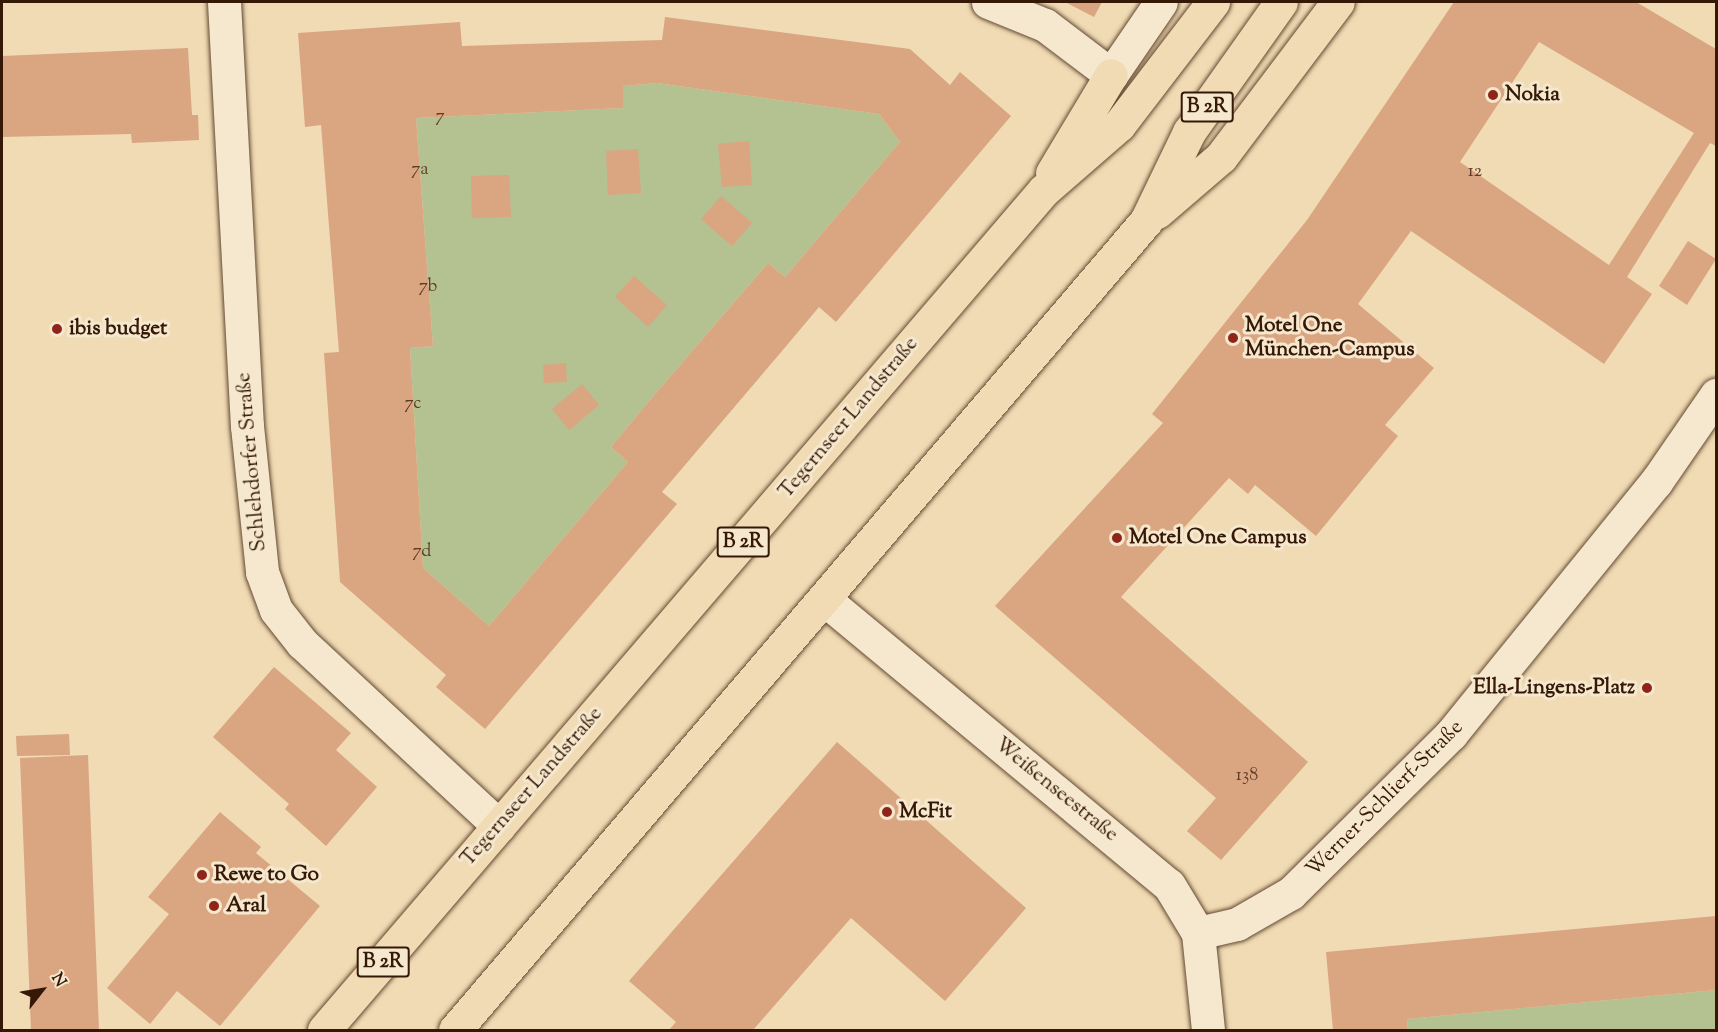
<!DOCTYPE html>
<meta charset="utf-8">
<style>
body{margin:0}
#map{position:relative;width:1718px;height:1032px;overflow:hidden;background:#f0dbb4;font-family:"Sorts Mill Goudy",serif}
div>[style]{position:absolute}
.green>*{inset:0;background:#b4c191}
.building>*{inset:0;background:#daa581}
.roads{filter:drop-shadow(0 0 2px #644932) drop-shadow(0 0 2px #644932)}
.minor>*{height:33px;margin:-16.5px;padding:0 16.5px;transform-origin:16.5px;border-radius:16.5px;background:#f5e8ce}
.secondary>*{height:33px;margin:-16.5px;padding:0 16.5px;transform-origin:16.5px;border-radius:16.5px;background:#f5e8ce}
.trunk>*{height:33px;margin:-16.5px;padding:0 16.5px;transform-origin:16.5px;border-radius:16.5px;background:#f0dbb4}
.dots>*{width:16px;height:16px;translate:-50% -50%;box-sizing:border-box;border:3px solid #f5e8ce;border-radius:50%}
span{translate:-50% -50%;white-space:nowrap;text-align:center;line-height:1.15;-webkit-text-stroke:6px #f5e8ce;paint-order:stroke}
.number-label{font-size:18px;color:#5e3b25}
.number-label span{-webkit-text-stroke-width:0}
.shield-label span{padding:2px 4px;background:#f5e8ce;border:2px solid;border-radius:4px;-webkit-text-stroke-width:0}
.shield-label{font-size:20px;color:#351806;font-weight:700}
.poi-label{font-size:21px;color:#351806;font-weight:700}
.left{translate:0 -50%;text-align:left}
.right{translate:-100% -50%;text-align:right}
.street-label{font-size:21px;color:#351806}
.frame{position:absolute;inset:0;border:3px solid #351806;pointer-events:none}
.north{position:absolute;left:12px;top:960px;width:60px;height:60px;-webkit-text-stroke:4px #f5e8ce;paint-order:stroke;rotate:59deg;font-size:16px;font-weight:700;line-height:24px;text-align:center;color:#351806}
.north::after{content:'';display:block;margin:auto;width:21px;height:27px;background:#351806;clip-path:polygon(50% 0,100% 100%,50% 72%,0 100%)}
</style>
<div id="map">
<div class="green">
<div style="clip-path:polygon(657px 83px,879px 114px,900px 142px,785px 277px,768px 263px,650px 400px,611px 447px,628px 462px,489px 626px,423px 568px,410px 348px,433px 346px,416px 118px,623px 108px,623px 86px)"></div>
<div style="clip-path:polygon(1716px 990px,1716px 1030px,1408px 1030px,1407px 1019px)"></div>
</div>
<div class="building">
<div style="clip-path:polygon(1065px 2px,1102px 2px,1094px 17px)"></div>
<div style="clip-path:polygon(evenodd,1454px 2px,1636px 2px,1716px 49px,1716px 146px,1710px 143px,1627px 277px,1652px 294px,1604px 364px,1411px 231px,1358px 304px,1434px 368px,1385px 425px,1398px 436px,1316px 536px,1255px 485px,1248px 494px,1229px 478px,1121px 597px,1308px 762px,1221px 860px,1187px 831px,1216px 798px,995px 606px,1163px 423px,1152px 414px,1307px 220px,1454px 2px,1539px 42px,1694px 133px,1609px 265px,1460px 162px,1539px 42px)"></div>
<div style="clip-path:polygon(evenodd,665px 17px,910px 49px,950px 85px,960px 72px,1011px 116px,836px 322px,819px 307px,782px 351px,662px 492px,677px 504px,485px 729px,436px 687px,446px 675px,340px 582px,324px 353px,339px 352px,321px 125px,305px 127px,298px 33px,460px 22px,462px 46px,662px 40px,665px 17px,657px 83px,879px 114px,900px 142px,785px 277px,768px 263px,650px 400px,611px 447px,628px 462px,489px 626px,423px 568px,410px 348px,433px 346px,416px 118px,623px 108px,623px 86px,657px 83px)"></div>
<div style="clip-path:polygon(188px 48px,192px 115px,198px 115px,199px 140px,132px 143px,131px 134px,2px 137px,2px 56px)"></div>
<div style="clip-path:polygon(749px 141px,752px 185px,722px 187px,718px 144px)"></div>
<div style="clip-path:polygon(638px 149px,641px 193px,608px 195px,606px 151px)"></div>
<div style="clip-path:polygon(509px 175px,511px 217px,472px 218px,471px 176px)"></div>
<div style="clip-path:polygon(721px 196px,752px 223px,732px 246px,701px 219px)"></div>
<div style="clip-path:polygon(1688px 241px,1716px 259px,1687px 305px,1659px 286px)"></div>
<div style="clip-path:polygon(634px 276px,667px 305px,648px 327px,615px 297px)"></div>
<div style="clip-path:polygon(566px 363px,567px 382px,544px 383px,543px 365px)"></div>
<div style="clip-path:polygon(582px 384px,599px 405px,569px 430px,552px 409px)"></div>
<div style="clip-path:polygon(274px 667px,351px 733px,336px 750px,377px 787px,326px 846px,285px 809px,289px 804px,213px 737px)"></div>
<div style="clip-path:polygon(69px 734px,70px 755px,17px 756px,16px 736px)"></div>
<div style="clip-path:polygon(837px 742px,1026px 908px,945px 1001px,851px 918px,753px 1030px,669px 1030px,676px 1022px,629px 981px)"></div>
<div style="clip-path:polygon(88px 755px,99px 1030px,31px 1030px,20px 758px)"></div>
<div style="clip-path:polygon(220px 812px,261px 847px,256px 853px,320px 906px,220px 1026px,177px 991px,150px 1024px,107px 988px,169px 914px,148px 897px)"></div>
<div style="clip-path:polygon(1716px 916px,1716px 990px,1407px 1019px,1408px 1030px,1333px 1030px,1326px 952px)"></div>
</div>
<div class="roads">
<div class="minor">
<div style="left:224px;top:2px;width:425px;rotate:86.9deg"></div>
<div style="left:247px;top:426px;width:147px;rotate:84.1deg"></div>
<div style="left:262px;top:572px;width:40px;rotate:69.8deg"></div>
<div style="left:276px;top:610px;width:42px;rotate:51.8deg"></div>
<div style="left:302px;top:643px;width:269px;rotate:42.9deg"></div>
<div style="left:988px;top:2px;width:61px;rotate:22deg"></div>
<div style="left:1045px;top:25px;width:83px;rotate:37.1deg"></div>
<div style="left:824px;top:599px;width:448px;rotate:39.7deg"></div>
<div style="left:1169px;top:885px;width:56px;rotate:58.9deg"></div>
<div style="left:1198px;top:933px;width:98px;rotate:84.1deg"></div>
<div style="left:1198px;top:933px;width:40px;rotate:-13deg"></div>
<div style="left:1237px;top:924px;width:62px;rotate:-29.9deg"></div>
<div style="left:1291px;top:893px;width:226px;rotate:-44.8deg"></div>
<div style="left:1451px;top:734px;width:325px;rotate:-50.9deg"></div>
<div style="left:1656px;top:482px;width:106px;rotate:-55.4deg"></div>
</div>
<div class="secondary">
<div style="left:1111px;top:75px;width:88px;rotate:-55.6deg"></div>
</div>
<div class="trunk">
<div style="left:1052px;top:173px;width:114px;rotate:-59deg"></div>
<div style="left:1157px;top:212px;width:84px;rotate:-40.7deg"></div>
<div style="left:1221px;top:157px;width:194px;rotate:-53deg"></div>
<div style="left:324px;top:1030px;width:1105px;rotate:-49.4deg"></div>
<div style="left:1043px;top:191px;width:101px;rotate:-41deg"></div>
<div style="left:1119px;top:125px;width:155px;rotate:-52.6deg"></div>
<div style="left:455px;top:1030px;width:1064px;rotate:-49.5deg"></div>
<div style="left:1146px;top:221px;width:99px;rotate:-64.2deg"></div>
<div style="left:1189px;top:132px;width:159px;rotate:-54.7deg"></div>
</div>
</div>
<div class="dots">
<div style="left:1493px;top:95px;background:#8f2418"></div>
<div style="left:57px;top:329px;background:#8f2418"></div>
<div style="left:1233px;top:338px;background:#8f2418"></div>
<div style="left:1117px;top:538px;background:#8f2418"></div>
<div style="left:1647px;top:688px;background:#8f2418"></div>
<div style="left:887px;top:812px;background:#8f2418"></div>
<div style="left:202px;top:875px;background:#8f2418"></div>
<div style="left:214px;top:906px;background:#8f2418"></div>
</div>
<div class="number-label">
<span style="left:440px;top:117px">7</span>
<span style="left:420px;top:170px">7a</span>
<span style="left:1475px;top:172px">12</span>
<span style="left:428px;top:287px">7b</span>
<span style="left:413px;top:404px">7c</span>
<span style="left:422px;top:552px">7d</span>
<span style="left:1247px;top:776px">138</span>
</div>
<div class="shield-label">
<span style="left:1207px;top:107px">B 2R</span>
<span style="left:743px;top:542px">B 2R</span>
<span style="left:383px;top:962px">B 2R</span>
</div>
<div class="poi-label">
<span class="left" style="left:1505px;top:95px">Nokia</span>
<span class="left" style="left:1245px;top:338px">Motel One<br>München-Campus</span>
<span class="left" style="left:69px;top:329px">ibis budget</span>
<span class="left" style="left:1129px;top:538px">Motel One Campus</span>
<span class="right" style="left:1635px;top:688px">Ella-Lingens-Platz</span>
<span class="left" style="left:899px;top:812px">McFit</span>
<span class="left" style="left:214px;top:875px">Rewe to Go</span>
<span class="left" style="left:226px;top:906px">Aral</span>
</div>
<div class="street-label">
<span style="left:849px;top:418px;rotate:-50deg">Tegernseer Landstraße</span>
<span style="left:252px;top:462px;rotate:-95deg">Schlehdorfer Straße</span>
<span style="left:532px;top:787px;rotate:-49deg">Tegernseer Landstraße</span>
<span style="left:1056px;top:790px;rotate:39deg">Weißenseestraße</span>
<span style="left:1385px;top:799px;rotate:-45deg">Werner-Schlierf-Straße</span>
</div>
<div class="frame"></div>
<div class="north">N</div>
</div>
